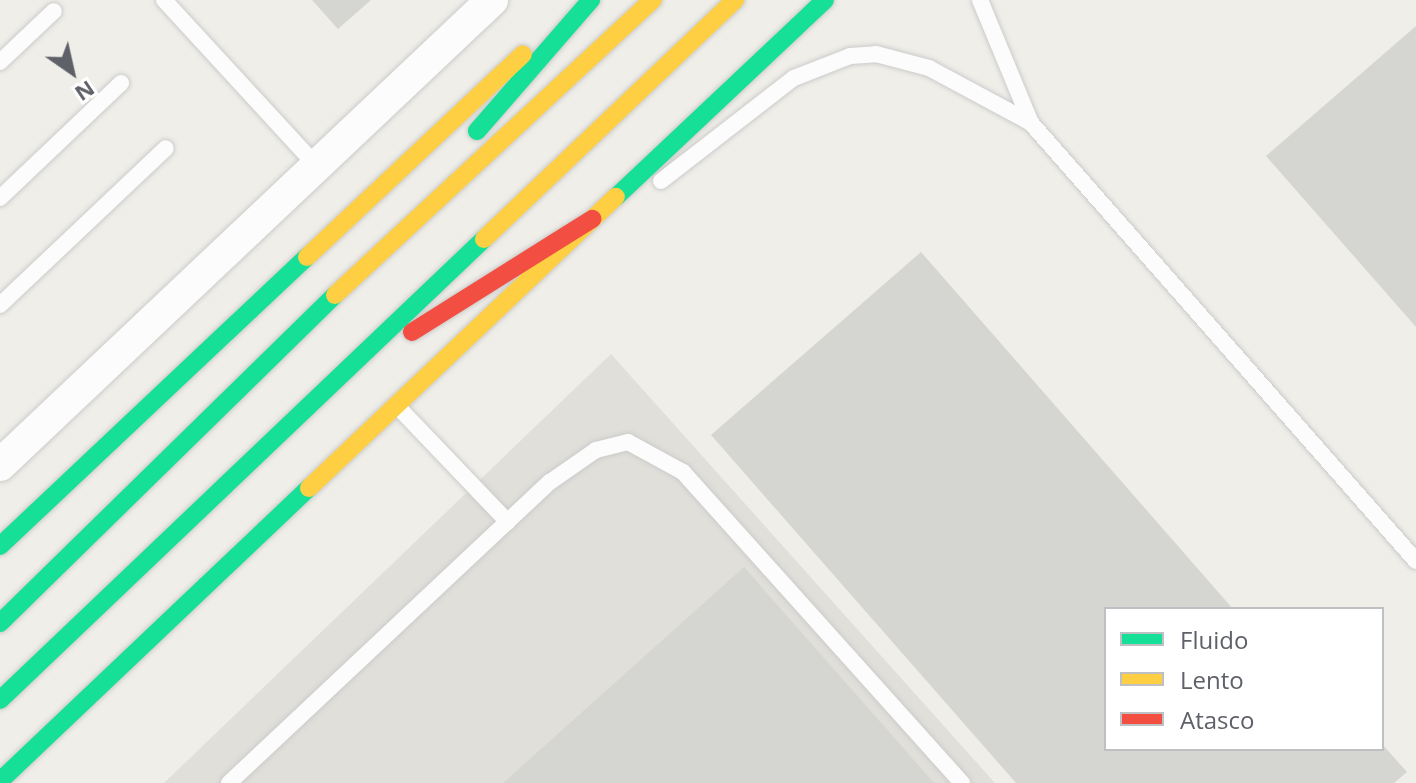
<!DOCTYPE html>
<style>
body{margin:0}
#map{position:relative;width:1416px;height:783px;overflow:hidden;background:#efeee9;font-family:"Open Sans",sans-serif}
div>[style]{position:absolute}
.industrial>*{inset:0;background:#e0dfda}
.building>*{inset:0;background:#d5d5d2}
.roads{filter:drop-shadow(0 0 2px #cbcbca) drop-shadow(0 0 2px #cbcbca)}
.lane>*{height:16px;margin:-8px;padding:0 8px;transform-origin:8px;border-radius:8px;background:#fdfcfc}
.street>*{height:32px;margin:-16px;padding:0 16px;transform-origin:16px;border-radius:16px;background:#fdfcfc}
.fast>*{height:18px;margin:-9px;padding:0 9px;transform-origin:9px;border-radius:9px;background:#16e098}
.slow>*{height:18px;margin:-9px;padding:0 9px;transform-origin:9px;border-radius:9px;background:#ffcf43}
.jam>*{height:18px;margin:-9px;padding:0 9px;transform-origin:9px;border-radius:9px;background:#f24e42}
span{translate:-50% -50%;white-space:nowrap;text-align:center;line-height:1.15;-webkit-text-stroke:6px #fff;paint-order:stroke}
.legend{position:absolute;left:1104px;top:607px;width:280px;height:144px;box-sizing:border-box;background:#fff;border:2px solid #bfc0c3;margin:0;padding:10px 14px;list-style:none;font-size:24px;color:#5e6168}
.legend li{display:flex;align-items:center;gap:16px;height:40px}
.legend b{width:40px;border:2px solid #bfc0c3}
.north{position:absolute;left:32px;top:32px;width:80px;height:80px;-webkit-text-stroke:6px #fff;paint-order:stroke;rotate:146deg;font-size:22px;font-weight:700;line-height:32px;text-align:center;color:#5e6168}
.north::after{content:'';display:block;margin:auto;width:28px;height:36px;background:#5e6168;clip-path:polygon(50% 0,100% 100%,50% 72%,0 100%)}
</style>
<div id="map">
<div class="industrial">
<div style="clip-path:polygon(611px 354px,995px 783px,164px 783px)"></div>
</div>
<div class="building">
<div style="clip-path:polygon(312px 0,371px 0,338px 29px)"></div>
<div style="clip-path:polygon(1416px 26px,1416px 327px,1266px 156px)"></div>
<div style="clip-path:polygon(921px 252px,1233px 609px,1106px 609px,1106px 749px,1382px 744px,1407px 772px,1394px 783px,1016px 783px,711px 435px)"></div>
<div style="clip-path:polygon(744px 567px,934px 783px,503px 783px)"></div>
</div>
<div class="roads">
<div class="lane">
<div style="left:164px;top:0;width:223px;rotate:47.4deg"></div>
<div style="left:980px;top:0;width:133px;rotate:67.5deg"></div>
<div style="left:1031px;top:123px;width:583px;rotate:48.68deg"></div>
<div style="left:0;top:62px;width:74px;rotate:-43.4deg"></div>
<div style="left:661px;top:181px;width:168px;rotate:-37.8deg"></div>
<div style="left:794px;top:78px;width:60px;rotate:-21.4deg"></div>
<div style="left:850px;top:56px;width:26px;rotate:-4deg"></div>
<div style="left:876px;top:54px;width:55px;rotate:14.8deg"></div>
<div style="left:929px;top:68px;width:116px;rotate:28.3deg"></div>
<div style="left:0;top:198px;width:167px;rotate:-43.5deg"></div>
<div style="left:0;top:305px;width:228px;rotate:-43.4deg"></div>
<div style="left:398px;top:407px;width:159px;rotate:46.3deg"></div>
<div style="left:229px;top:783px;width:440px;rotate:-43.2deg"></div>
<div style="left:550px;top:482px;width:56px;rotate:-34.8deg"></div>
<div style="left:596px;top:450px;width:33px;rotate:-14deg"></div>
<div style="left:628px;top:442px;width:63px;rotate:28.6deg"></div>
<div style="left:683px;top:472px;width:418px;rotate:48.1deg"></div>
</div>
<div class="street">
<div style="left:0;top:465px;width:677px;rotate:-43.38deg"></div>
</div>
<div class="fast">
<div style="left:477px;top:131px;width:174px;rotate:-49deg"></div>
<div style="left:616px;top:197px;width:287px;rotate:-43.3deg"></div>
<div style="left:0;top:546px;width:422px;rotate:-43.3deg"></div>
<div style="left:0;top:623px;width:469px;rotate:-44.4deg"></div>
<div style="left:0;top:700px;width:668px;rotate:-43.61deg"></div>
<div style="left:0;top:781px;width:426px;rotate:-43.5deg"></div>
</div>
<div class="slow">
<div style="left:484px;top:239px;width:347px;rotate:-43.6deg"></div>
<div style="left:307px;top:257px;width:296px;rotate:-43.2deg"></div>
<div style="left:335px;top:295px;width:434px;rotate:-42.9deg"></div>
<div style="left:309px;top:488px;width:423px;rotate:-43.5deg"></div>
</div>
<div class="jam">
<div style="left:412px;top:332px;width:213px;rotate:-32.1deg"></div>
</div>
</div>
<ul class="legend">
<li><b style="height:10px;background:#16e098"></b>Fluido</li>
<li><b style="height:10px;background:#ffcf43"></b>Lento</li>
<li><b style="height:10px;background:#f24e42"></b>Atasco</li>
</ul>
<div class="north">N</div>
</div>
